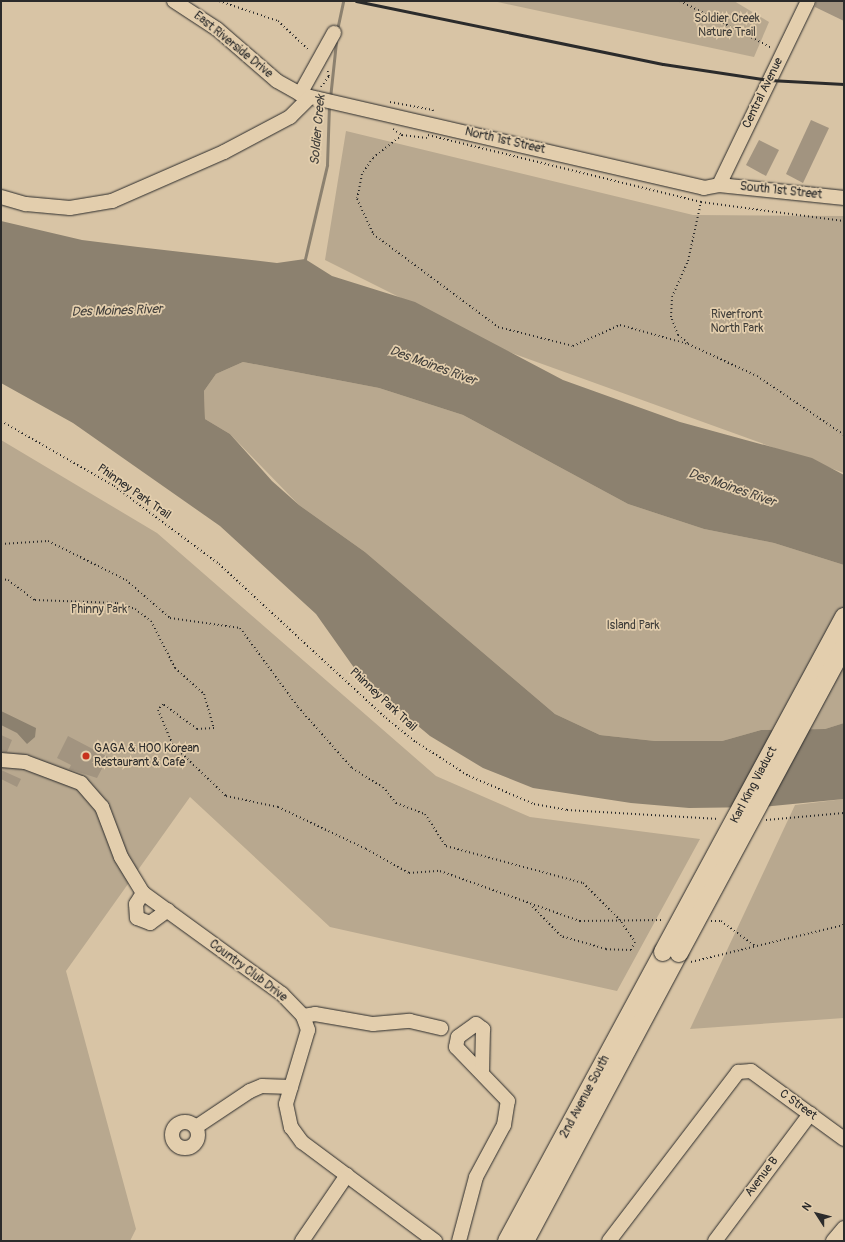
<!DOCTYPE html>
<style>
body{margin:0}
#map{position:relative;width:845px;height:1242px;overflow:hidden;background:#d8c4a5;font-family:Pangolin,sans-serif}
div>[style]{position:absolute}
.green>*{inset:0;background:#b8a88f}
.water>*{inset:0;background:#8c816f}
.stream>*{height:3px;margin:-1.5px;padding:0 1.5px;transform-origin:1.5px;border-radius:1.5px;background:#8c816f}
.building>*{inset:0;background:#a29480}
.path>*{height:2px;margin-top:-1px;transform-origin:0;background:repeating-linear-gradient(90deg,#2b2b2b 0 1px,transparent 0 4px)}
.roads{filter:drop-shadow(0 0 1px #2b2b2b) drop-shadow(0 0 1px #2b2b2b)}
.minor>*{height:14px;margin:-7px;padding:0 7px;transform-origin:7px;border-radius:7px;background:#e3cead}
.minor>.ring{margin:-7px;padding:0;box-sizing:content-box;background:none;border:14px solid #e3cead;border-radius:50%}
.major>*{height:18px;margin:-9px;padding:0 9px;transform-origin:9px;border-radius:9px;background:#e3cead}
.rail>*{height:3px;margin:-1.5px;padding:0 1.5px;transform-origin:1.5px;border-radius:1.5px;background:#2b2b2b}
.bridges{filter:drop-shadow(0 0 1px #2b2b2b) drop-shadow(0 0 1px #2b2b2b)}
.major-bridge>*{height:18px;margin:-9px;padding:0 9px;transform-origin:9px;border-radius:9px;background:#e3cead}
.dots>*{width:11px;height:11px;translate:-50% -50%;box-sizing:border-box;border:2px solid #e3cead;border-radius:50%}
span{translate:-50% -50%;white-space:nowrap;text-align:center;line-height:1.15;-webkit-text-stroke:3.5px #e3cead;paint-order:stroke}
.park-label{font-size:12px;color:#403e3a}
.street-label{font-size:12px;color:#2b2b2b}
.poi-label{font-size:12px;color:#2b2b2b}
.left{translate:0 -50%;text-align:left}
.water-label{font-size:13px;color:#43403c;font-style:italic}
.frame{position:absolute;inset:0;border:2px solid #2b2b2b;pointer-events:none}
.north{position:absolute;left:797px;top:1194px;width:40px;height:40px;-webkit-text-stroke:3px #e3cead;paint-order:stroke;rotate:306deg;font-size:11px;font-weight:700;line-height:16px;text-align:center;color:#2b2b2b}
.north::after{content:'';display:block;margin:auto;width:14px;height:18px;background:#2b2b2b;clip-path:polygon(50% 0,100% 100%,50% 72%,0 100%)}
</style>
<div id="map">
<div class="green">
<div style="clip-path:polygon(493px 1px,734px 1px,769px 22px,754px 57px)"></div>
<div style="clip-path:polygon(346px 131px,693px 215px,844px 216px,844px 473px,509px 352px,325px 260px)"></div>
<div style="clip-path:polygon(243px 362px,379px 388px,463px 415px,628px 504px,704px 529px,774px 543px,844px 565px,844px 723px,825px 729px,761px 730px,722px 741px,655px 741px,600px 735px,555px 714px,365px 552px,299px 505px,230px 434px,205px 419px,204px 391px,216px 374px)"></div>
<div style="clip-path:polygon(1px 440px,157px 533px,436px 776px,530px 817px,700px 839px,617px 991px,330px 927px,190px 797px,66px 971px,136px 1229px,130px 1241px,1px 1241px)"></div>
<div style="clip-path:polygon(844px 799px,844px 1018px,690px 1029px,795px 805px)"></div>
</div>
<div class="water">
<div style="clip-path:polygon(1px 221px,82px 240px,138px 247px,277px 263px,305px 259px,332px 276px,415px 302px,563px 380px,680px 422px,812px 458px,844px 475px,844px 565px,774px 543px,704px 529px,628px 504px,463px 415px,379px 388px,243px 362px,216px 374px,204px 391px,205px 419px,230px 434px,272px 481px,299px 505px,365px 552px,555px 714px,600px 735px,655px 741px,722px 741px,761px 730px,825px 729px,844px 723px,844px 799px,762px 807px,689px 808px,631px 803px,533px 788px,483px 768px,430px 736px,362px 679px,316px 614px,220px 526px,73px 423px,1px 383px)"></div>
<div style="clip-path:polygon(1px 711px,36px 728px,35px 737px,27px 744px,17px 733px,1px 725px)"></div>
</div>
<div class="stream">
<div style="left:337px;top:30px;width:30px;rotate:-78deg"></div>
<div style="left:330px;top:98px;width:56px;rotate:-83.9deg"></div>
<div style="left:305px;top:259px;width:97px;rotate:-76.8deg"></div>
<div style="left:327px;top:165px;width:60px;rotate:-88.1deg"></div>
</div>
<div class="building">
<div style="clip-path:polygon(816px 1px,844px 1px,844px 21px,815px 7px)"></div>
<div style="clip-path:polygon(811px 120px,829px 128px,803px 183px,786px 174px)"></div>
<div style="clip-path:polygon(759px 140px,779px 150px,766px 176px,746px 165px)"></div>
<div style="clip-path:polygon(1px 735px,12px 740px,7px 752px,1px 752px)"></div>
<div style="clip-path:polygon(68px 736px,108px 757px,97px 778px,69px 769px,71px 765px,57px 758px)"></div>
<div style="clip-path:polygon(1px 770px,21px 779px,17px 787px,1px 779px)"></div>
</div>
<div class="path">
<div style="left:219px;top:1px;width:62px;rotate:18.7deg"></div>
<div style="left:278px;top:21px;width:44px;rotate:43.2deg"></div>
<div style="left:680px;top:1px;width:103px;rotate:27.1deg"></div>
<div style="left:321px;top:87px;width:14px;rotate:-54deg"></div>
<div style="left:329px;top:76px;width:7px;rotate:-106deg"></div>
<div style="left:390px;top:102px;width:44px;rotate:10.5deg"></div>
<div style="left:433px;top:110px;width:3px;rotate:108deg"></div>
<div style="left:393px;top:129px;width:11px;rotate:34deg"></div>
<div style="left:402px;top:135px;width:25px;rotate:7deg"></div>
<div style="left:402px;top:135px;width:37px;rotate:142deg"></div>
<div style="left:373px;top:158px;width:19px;rotate:125deg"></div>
<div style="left:362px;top:174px;width:25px;rotate:101deg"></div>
<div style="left:357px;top:199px;width:38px;rotate:65deg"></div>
<div style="left:373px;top:234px;width:156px;rotate:36.6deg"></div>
<div style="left:498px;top:327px;width:77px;rotate:14.2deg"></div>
<div style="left:573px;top:346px;width:51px;rotate:-24.1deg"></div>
<div style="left:620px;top:325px;width:71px;rotate:15.6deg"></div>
<div style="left:688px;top:344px;width:76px;rotate:24.9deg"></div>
<div style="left:757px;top:376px;width:105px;rotate:34.1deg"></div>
<div style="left:428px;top:135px;width:281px;rotate:13.8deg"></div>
<div style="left:701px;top:202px;width:144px;rotate:7.6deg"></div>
<div style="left:688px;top:343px;width:13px;rotate:-141deg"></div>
<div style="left:678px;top:335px;width:19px;rotate:-111deg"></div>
<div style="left:671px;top:317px;width:20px;rotate:-87deg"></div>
<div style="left:672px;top:297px;width:39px;rotate:-66deg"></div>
<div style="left:688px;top:261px;width:60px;rotate:-77.6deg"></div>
<div style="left:1px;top:421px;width:130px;rotate:29.9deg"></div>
<div style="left:114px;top:486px;width:131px;rotate:36.6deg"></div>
<div style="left:219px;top:564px;width:227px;rotate:42.7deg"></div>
<div style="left:386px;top:718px;width:38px;rotate:39deg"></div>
<div style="left:416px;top:742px;width:63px;rotate:32.7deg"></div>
<div style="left:469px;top:776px;width:71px;rotate:23.3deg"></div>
<div style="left:534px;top:804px;width:34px;rotate:10deg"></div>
<div style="left:567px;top:810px;width:152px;rotate:3.4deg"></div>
<div style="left:1px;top:544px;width:47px;rotate:-3.7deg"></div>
<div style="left:48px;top:541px;width:87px;rotate:26.6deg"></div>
<div style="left:126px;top:580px;width:58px;rotate:40.8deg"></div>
<div style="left:170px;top:618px;width:71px;rotate:8.1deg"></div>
<div style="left:240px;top:628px;width:98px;rotate:53.7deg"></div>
<div style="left:298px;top:707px;width:81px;rotate:48.5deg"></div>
<div style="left:352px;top:768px;width:36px;rotate:32deg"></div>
<div style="left:383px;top:787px;width:21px;rotate:51deg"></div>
<div style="left:396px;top:803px;width:31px;rotate:21deg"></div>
<div style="left:425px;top:814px;width:38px;rotate:57deg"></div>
<div style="left:446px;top:846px;width:142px;rotate:15.1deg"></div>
<div style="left:583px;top:883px;width:51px;rotate:45deg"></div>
<div style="left:619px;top:919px;width:28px;rotate:55deg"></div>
<div style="left:635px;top:942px;width:9px;rotate:117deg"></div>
<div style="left:631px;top:950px;width:25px;rotate:-178deg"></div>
<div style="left:606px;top:949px;width:47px;rotate:-163.9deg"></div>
<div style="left:561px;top:936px;width:42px;rotate:-134deg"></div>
<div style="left:1px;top:579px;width:7px;rotate:8deg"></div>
<div style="left:8px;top:580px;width:34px;rotate:37deg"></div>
<div style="left:35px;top:600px;width:82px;rotate:2.1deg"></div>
<div style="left:117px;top:603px;width:19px;rotate:18deg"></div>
<div style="left:135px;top:609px;width:20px;rotate:37deg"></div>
<div style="left:151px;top:621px;width:53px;rotate:62.9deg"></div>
<div style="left:175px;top:668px;width:39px;rotate:42deg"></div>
<div style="left:204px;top:694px;width:35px;rotate:74deg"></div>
<div style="left:214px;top:728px;width:17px;rotate:177deg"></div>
<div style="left:197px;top:729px;width:42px;rotate:-143.7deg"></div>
<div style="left:163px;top:704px;width:8px;rotate:130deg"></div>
<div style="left:158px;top:710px;width:38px;rotate:67deg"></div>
<div style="left:173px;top:745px;width:74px;rotate:43.9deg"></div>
<div style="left:226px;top:796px;width:53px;rotate:11.9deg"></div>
<div style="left:278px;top:807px;width:98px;rotate:25.5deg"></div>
<div style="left:366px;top:849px;width:49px;rotate:29.2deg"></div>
<div style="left:409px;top:873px;width:31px;rotate:-4deg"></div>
<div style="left:440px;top:871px;width:149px;rotate:19.7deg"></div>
<div style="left:580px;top:921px;width:84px;rotate:-0.7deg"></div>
<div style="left:766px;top:820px;width:78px;rotate:-5.1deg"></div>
<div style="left:711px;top:921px;width:10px"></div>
<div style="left:721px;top:921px;width:42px;rotate:36.3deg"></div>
<div style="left:691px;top:962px;width:157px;rotate:-13.6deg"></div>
</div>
<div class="roads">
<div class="minor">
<div style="left:174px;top:1px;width:51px;rotate:33.1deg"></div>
<div style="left:217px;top:29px;width:79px;rotate:40.9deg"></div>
<div style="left:277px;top:81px;width:29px;rotate:29deg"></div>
<div style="left:302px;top:95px;width:413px;rotate:13deg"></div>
<div style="left:704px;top:188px;width:15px;rotate:-11deg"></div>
<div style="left:719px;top:185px;width:126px;rotate:5.9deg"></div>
<div style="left:300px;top:94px;width:70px;rotate:-60.9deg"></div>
<div style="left:719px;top:185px;width:204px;rotate:-64.2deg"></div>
<div style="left:1px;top:197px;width:26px;rotate:16deg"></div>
<div style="left:26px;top:204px;width:44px;rotate:5.2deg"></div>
<div style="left:70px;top:208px;width:43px;rotate:-9.5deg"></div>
<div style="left:112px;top:201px;width:122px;rotate:-23.6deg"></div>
<div style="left:224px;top:152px;width:75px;rotate:-27.9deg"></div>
<div style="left:290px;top:117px;width:28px;rotate:-45deg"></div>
<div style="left:1px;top:760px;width:24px;rotate:5deg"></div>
<div style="left:25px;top:762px;width:60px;rotate:20.6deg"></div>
<div style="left:81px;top:783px;width:32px;rotate:49deg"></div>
<div style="left:102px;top:807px;width:53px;rotate:69.2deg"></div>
<div style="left:121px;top:857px;width:42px;rotate:58.6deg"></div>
<div style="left:143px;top:893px;width:172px;rotate:36deg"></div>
<div style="left:282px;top:994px;width:30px;rotate:46deg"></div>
<div style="left:303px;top:1016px;width:15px;rotate:70deg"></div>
<div style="left:308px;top:1030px;width:77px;rotate:106.6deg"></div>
<div style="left:286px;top:1104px;width:24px;rotate:78deg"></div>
<div style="left:291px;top:1127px;width:19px;rotate:54deg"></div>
<div style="left:302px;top:1142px;width:166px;rotate:36.7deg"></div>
<div style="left:143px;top:893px;width:13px;rotate:122deg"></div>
<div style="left:136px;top:904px;width:14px;rotate:86deg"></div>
<div style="left:137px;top:918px;width:14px;rotate:21deg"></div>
<div style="left:150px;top:923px;width:22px;rotate:-36deg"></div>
<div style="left:303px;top:1016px;width:12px;rotate:-9deg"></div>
<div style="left:315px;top:1014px;width:59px;rotate:9.8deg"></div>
<div style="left:373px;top:1024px;width:37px;rotate:-5deg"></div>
<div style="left:410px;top:1021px;width:32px;rotate:13deg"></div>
<div class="ring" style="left:172px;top:1122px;width:12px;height:12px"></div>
<div style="left:196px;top:1127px;width:65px;rotate:-33.7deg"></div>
<div style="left:250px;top:1091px;width:13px;rotate:-23deg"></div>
<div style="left:262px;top:1086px;width:29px;rotate:2deg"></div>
<div style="left:302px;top:1241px;width:80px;rotate:-55.7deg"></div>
<div style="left:459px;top:1241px;width:66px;rotate:-75.1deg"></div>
<div style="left:476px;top:1177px;width:59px;rotate:-61.7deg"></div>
<div style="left:504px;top:1125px;width:24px;rotate:-81deg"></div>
<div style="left:508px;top:1101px;width:75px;rotate:-133.9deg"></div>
<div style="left:456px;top:1047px;width:10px;rotate:-79deg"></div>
<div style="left:458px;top:1037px;width:22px;rotate:-36deg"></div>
<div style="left:476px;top:1024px;width:9px;rotate:36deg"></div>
<div style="left:483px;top:1029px;width:43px;rotate:91.3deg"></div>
<div style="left:609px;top:1241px;width:213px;rotate:-52.6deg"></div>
<div style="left:738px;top:1072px;width:13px;rotate:-4deg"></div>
<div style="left:751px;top:1071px;width:115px;rotate:36.2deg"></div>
<div style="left:715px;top:1241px;width:159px;rotate:-53.2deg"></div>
<div style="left:833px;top:1241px;width:17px;rotate:-50deg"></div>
</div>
<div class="major">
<div style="left:507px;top:1241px;width:328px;rotate:-61.6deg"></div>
<div style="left:525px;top:1241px;width:327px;rotate:-61.9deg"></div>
</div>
</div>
<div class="rail">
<div style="left:356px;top:1px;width:313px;rotate:11.6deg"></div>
<div style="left:663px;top:64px;width:107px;rotate:8.6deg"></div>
<div style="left:769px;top:80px;width:75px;rotate:3.1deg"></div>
</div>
<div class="bridges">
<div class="major-bridge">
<div style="left:663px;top:952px;width:381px;rotate:-61.6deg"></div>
<div style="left:679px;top:953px;width:348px;rotate:-61.7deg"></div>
</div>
</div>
<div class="dots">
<div style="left:86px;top:756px;background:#c8321e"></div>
</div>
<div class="park-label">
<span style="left:727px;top:26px">Soldier Creek<br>Nature Trail</span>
<span style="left:737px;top:322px">Riverfront<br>North Park</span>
<span style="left:99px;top:610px">Phinny Park</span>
<span style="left:633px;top:626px">Island Park</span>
</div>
<div class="street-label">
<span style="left:233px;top:45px;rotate:39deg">East Riverside Drive</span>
<span style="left:763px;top:93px;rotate:-64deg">Central Avenue</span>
<span style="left:505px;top:141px;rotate:13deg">North 1st Street</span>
<span style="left:781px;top:191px;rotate:6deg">South 1st Street</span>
<span style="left:134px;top:492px;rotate:35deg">Phinney Park Trail</span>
<span style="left:383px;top:700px;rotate:43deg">Phinney Park Trail</span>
<span style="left:754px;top:785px;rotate:-62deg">Karl King Viaduct</span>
<span style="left:248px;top:971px;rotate:37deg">Country Club Drive</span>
<span style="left:585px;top:1097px;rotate:-62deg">2nd Avenue South</span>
<span style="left:798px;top:1105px;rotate:36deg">C Street</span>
<span style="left:762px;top:1177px;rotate:-53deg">Avenue B</span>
</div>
<div class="poi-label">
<span class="left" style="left:94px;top:756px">GAGA &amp; HOO Korean<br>Restaurant &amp; Cafe</span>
</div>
<div class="water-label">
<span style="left:318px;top:130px;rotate:-85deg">Soldier Creek</span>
<span style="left:117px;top:311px;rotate:-2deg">Des Moines River</span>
<span style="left:433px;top:366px;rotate:20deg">Des Moines River</span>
<span style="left:732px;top:488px;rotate:19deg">Des Moines River</span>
</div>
<div class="frame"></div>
<div class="north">N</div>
</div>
